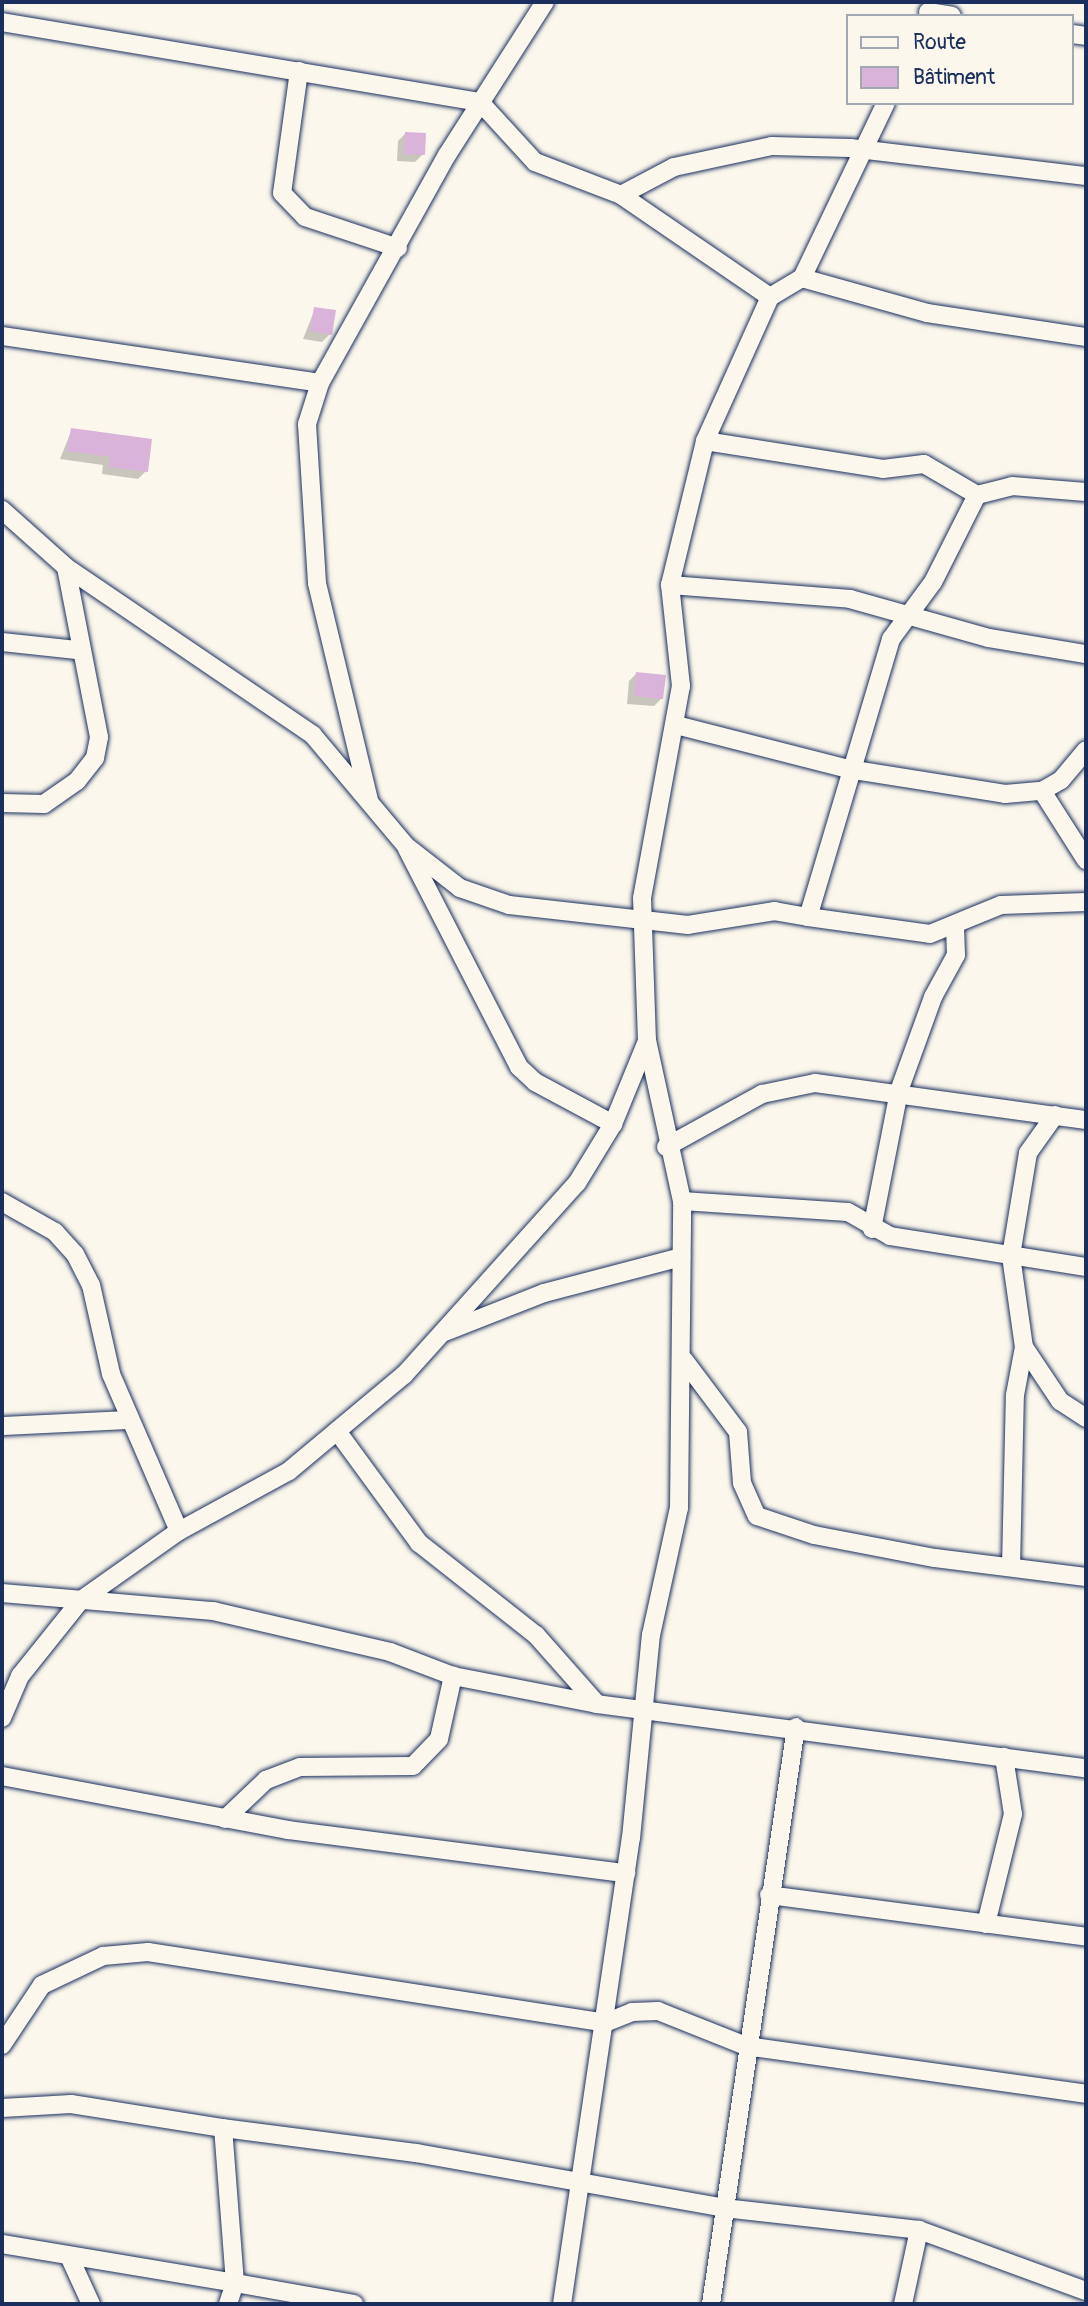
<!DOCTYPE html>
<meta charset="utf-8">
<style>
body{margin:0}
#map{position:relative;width:1088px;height:2306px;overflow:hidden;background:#fbf7ec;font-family:Pangolin,sans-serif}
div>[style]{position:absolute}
.shadow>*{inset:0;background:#0003}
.building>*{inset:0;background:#dab3db}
.roads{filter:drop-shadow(0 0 2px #1b2f5e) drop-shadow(0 0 2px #1b2f5e)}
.street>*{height:18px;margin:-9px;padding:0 9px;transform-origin:9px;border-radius:9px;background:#fbf7ec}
span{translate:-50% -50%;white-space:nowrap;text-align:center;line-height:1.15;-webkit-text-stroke:5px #fbf7ec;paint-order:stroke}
.frame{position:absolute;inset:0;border:4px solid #1b2f5e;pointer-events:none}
.legend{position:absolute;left:846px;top:14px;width:228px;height:91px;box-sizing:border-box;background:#fbf7ec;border:2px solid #a1a7b3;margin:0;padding:9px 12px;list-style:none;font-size:21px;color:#1b2f5e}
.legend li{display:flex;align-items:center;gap:14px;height:35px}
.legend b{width:35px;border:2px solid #a1a7b3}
</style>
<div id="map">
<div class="shadow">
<div style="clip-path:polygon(406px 133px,423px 154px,415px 162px,397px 161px,398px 141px)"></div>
<div style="clip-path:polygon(315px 309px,330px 334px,322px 342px,303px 339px)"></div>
<div style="clip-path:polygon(72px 429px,146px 471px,138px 479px,102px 474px,103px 465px,60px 459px)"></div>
<div style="clip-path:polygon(637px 673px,662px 698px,654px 706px,627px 704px,629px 681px)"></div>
</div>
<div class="building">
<div style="clip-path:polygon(405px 132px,426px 133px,425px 155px,404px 154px)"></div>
<div style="clip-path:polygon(314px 307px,336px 310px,332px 335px,310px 331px)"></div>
<div style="clip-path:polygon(71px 428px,152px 439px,148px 472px,109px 467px,110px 457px,67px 451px)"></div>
<div style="clip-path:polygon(636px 672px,666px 675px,663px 699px,634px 696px)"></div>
</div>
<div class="roads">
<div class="street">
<div style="left:928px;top:12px;width:24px;rotate:9deg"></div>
<div style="left:2px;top:22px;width:485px;rotate:9.5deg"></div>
<div style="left:480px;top:102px;width:81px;rotate:47.5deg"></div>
<div style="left:535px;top:162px;width:92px;rotate:21deg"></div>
<div style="left:621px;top:195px;width:181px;rotate:34.4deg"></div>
<div style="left:770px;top:297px;width:158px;rotate:114.3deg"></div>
<div style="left:705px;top:441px;width:180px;rotate:8.9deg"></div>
<div style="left:883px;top:469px;width:41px;rotate:-7deg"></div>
<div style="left:924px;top:464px;width:61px;rotate:30.3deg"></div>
<div style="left:977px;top:495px;width:97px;rotate:116.8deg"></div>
<div style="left:933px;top:582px;width:71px;rotate:126.4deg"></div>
<div style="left:891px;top:639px;width:290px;rotate:106.6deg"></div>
<div style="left:808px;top:917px;width:34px;rotate:-170deg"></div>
<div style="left:775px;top:911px;width:88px;rotate:170.9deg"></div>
<div style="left:688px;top:925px;width:180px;rotate:-173.6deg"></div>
<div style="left:509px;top:905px;width:52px;rotate:-160.9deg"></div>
<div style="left:460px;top:888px;width:68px;rotate:-142.1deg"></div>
<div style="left:406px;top:846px;width:145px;rotate:-130deg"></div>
<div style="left:313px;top:735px;width:299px;rotate:-145.8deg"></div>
<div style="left:66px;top:567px;width:86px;rotate:-138.3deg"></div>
<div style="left:1072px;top:34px;width:14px;rotate:8deg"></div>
<div style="left:299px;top:71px;width:123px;rotate:97.9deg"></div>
<div style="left:282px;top:193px;width:33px;rotate:46deg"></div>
<div style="left:305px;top:217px;width:98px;rotate:18.4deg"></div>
<div style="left:621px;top:195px;width:60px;rotate:-27.8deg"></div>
<div style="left:674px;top:167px;width:100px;rotate:-12.1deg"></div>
<div style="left:772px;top:146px;width:78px;rotate:1.5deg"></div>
<div style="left:850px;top:148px;width:238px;rotate:6.8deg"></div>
<div style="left:802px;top:278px;width:130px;rotate:15.6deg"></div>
<div style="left:927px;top:313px;width:161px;rotate:8.6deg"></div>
<div style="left:770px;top:297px;width:37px;rotate:-31deg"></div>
<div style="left:802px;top:278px;width:194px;rotate:-64.4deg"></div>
<div style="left:2px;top:336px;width:321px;rotate:8.4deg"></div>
<div style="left:977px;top:495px;width:36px;rotate:-14deg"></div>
<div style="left:1012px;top:486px;width:74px;rotate:4.6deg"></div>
<div style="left:670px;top:585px;width:181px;rotate:4.4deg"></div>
<div style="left:850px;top:599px;width:144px;rotate:15.7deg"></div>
<div style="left:989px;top:638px;width:98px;rotate:9.4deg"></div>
<div style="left:2px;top:642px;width:75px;rotate:6.1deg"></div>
<div style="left:676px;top:725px;width:178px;rotate:14.3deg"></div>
<div style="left:848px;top:769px;width:159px;rotate:9deg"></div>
<div style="left:1005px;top:794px;width:37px;rotate:-5deg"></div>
<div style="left:1042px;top:791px;width:22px;rotate:-30deg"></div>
<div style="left:1061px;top:780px;width:39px;rotate:-50deg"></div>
<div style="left:1042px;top:791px;width:82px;rotate:57.5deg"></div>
<div style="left:369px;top:800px;width:223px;rotate:-103.5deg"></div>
<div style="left:317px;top:583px;width:159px;rotate:-93.6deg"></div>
<div style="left:307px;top:424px;width:43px;rotate:-72.4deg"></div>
<div style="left:320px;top:383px;width:261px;rotate:-60.9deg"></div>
<div style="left:447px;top:155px;width:182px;rotate:-57.4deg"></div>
<div style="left:2px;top:803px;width:42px;rotate:1.4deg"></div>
<div style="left:44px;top:804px;width:40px;rotate:-34.9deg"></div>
<div style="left:77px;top:781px;width:29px;rotate:-52deg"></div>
<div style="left:95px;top:758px;width:21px;rotate:-79deg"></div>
<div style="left:99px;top:737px;width:173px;rotate:-101deg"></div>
<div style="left:407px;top:849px;width:245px;rotate:62.8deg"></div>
<div style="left:519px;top:1067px;width:22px;rotate:43deg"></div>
<div style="left:535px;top:1082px;width:89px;rotate:28.3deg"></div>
<div style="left:808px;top:917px;width:123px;rotate:7.9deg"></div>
<div style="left:930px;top:934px;width:77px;rotate:-22.2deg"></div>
<div style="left:1001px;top:905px;width:85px;rotate:-2deg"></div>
<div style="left:1055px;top:1115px;width:47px;rotate:125.4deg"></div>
<div style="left:1028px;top:1153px;width:104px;rotate:99.4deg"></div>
<div style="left:1011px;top:1256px;width:92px;rotate:81.9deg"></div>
<div style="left:1024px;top:1347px;width:65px;rotate:56.3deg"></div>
<div style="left:1060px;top:1401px;width:31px;rotate:33deg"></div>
<div style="left:666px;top:1147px;width:110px;rotate:-28.9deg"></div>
<div style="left:762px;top:1094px;width:54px;rotate:-11.7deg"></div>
<div style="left:815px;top:1083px;width:274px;rotate:7.8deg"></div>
<div style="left:682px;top:1201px;width:166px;rotate:3.8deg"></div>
<div style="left:848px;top:1212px;width:48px;rotate:29.7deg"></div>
<div style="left:890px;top:1236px;width:198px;rotate:9deg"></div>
<div style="left:2px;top:1202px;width:61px;rotate:29.5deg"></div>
<div style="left:55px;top:1232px;width:30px;rotate:48deg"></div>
<div style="left:75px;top:1254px;width:35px;rotate:63deg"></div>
<div style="left:91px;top:1285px;width:91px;rotate:77.3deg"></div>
<div style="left:111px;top:1374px;width:171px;rotate:66.6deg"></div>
<div style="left:872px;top:1229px;width:141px;rotate:-78.9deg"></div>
<div style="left:899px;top:1091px;width:100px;rotate:-70.1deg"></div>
<div style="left:933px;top:997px;width:48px;rotate:-61.3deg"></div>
<div style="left:956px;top:955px;width:29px;rotate:-92deg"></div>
<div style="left:445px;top:1332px;width:106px;rotate:-21.5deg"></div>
<div style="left:544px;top:1293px;width:142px;rotate:-14.7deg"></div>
<div style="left:684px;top:1360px;width:90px;rotate:53.1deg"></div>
<div style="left:738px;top:1432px;width:51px;rotate:85.5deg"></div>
<div style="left:742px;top:1483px;width:36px;rotate:66deg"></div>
<div style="left:757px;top:1516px;width:60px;rotate:18.4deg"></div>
<div style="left:814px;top:1535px;width:123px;rotate:10.8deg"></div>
<div style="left:935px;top:1558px;width:152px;rotate:7.2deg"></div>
<div style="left:2px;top:1426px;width:127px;rotate:-2.7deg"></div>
<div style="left:337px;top:1431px;width:139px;rotate:53.8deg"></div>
<div style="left:419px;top:1543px;width:149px;rotate:38.2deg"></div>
<div style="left:536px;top:1635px;width:92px;rotate:48.5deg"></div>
<div style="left:1011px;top:1567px;width:172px;rotate:-88.7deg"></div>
<div style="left:1015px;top:1395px;width:49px;rotate:-79.4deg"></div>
<div style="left:2px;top:1593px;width:212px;rotate:4.9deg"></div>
<div style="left:213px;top:1611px;width:182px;rotate:13deg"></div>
<div style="left:390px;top:1652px;width:67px;rotate:20.9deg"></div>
<div style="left:453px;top:1676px;width:147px;rotate:11deg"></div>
<div style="left:597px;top:1704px;width:493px;rotate:7.5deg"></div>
<div style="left:2px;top:1718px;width:46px;rotate:-66.8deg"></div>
<div style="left:20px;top:1676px;width:96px;rotate:-51.3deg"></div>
<div style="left:80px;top:1601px;width:121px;rotate:-35.3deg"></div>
<div style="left:179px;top:1531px;width:125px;rotate:-28.6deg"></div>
<div style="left:289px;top:1471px;width:150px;rotate:-39.9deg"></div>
<div style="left:404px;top:1375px;width:258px;rotate:-48deg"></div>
<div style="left:577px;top:1183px;width:69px;rotate:-58.6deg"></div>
<div style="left:613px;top:1124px;width:90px;rotate:-67.7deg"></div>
<div style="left:2px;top:1776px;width:291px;rotate:10.7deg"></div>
<div style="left:288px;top:1830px;width:341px;rotate:7.3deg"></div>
<div style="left:225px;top:1819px;width:57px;rotate:-43.6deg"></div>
<div style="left:266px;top:1780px;width:36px;rotate:-21deg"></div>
<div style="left:300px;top:1767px;width:113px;rotate:-0.5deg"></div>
<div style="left:413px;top:1766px;width:37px;rotate:-46deg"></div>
<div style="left:439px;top:1739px;width:65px;rotate:-77.5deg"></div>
<div style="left:769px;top:1895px;width:320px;rotate:7.5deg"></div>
<div style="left:986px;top:1924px;width:113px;rotate:-76.2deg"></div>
<div style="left:1013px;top:1814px;width:58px;rotate:-99deg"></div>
<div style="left:2px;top:2045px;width:72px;rotate:-56.3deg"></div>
<div style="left:42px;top:1985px;width:68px;rotate:-25.4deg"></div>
<div style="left:103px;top:1956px;width:45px;rotate:-5.1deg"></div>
<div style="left:148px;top:1952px;width:462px;rotate:8.8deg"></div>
<div style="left:605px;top:2023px;width:29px;rotate:-22deg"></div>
<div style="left:632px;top:2012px;width:26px;rotate:-2deg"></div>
<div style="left:658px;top:2011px;width:95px;rotate:21.7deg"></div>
<div style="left:746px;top:2046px;width:343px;rotate:8deg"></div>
<div style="left:2px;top:2108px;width:69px;rotate:-3.3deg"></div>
<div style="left:71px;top:2104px;width:154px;rotate:9deg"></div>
<div style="left:919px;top:2230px;width:178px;rotate:20.1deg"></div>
<div style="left:2px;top:2244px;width:236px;rotate:9.5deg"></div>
<div style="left:235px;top:2283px;width:155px;rotate:-94.4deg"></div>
<div style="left:223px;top:2128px;width:195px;rotate:7.4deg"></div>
<div style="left:416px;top:2153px;width:313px;rotate:10.1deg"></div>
<div style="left:724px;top:2208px;width:196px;rotate:6.4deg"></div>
<div style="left:919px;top:2230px;width:76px;rotate:102.2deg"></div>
<div style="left:69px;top:2256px;width:53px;rotate:65.4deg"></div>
<div style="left:228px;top:2304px;width:22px;rotate:-72deg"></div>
<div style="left:235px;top:2283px;width:121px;rotate:10deg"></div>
<div style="left:562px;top:2304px;width:471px;rotate:-81.6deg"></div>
<div style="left:631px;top:1838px;width:204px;rotate:-84.4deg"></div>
<div style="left:651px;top:1635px;width:130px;rotate:-77.6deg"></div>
<div style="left:679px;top:1508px;width:307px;rotate:-89.4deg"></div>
<div style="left:682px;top:1201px;width:164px;rotate:-102.3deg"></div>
<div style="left:647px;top:1041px;width:143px;rotate:-92deg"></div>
<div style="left:642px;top:898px;width:216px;rotate:-79.6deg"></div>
<div style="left:681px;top:686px;width:102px;rotate:-96.2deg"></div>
<div style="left:670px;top:585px;width:148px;rotate:-76.3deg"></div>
<div style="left:711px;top:2304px;width:583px;rotate:-81.62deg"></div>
</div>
</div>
<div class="frame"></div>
<ul class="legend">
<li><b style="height:9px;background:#fbf7ec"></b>Route</li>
<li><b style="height:19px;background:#dab3db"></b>Bâtiment</li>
</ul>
</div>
